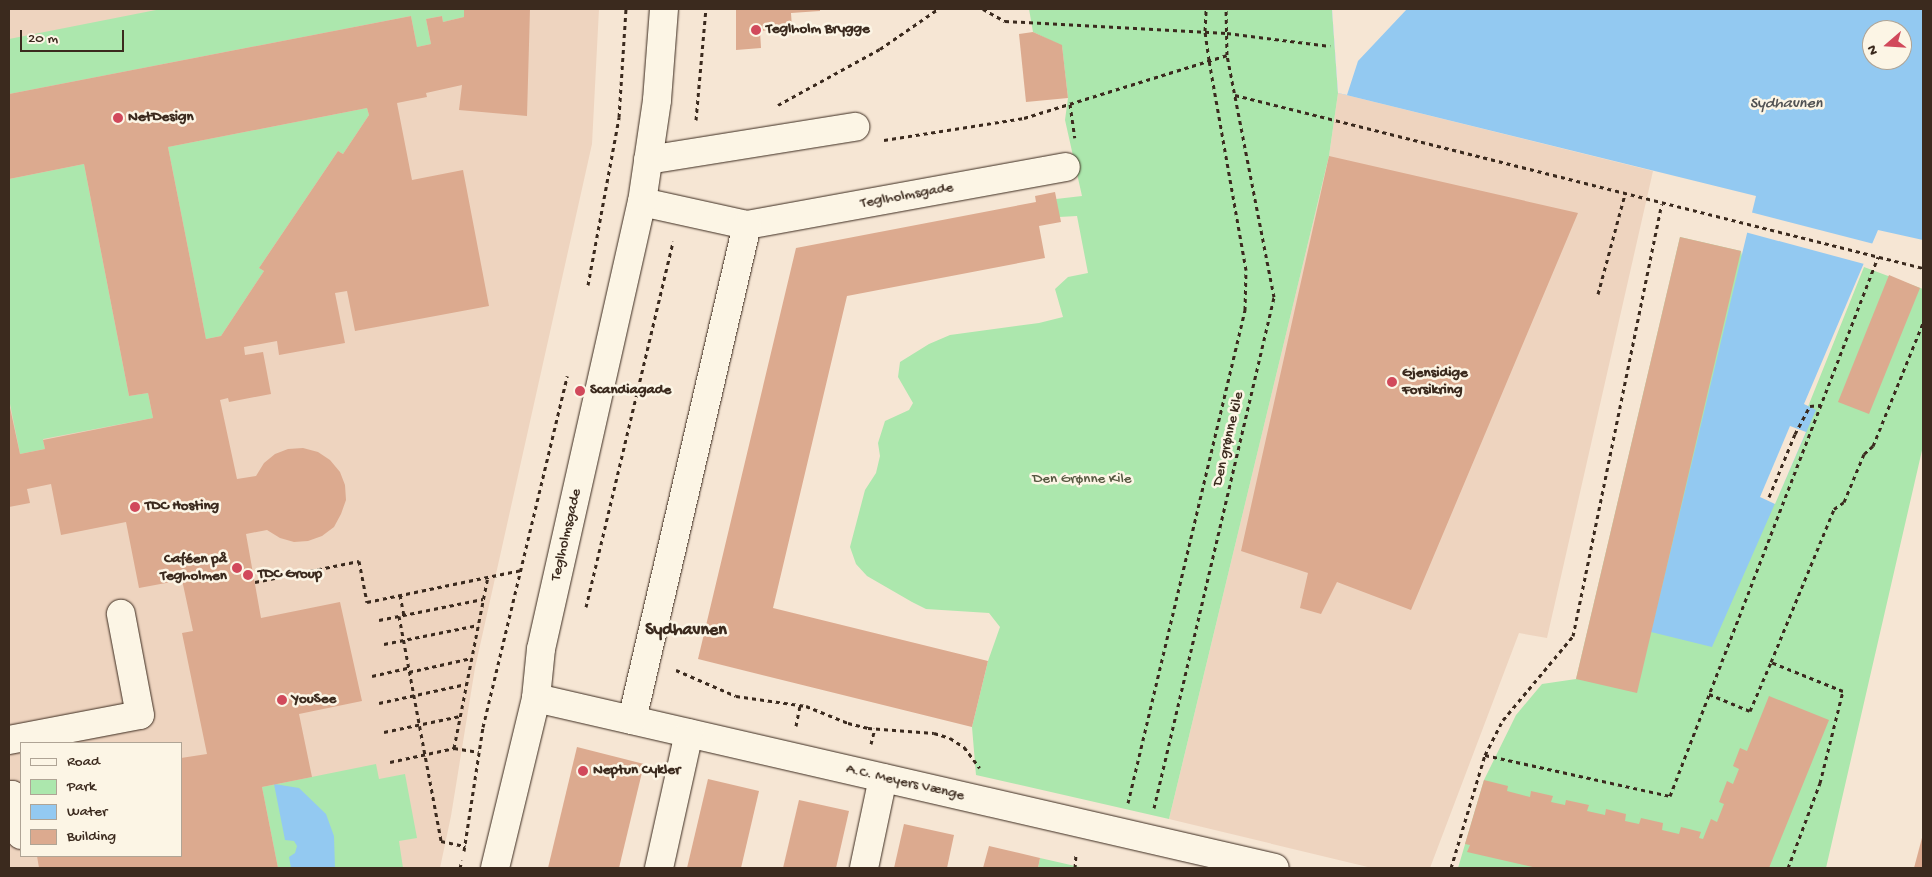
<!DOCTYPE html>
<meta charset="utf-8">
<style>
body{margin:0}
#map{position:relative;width:1932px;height:877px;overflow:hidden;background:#f6e6d4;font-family:"Gochi Hand",sans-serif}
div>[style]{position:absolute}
.built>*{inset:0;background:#eed4bf}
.green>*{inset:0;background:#ace7ad}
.water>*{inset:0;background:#93c9f1}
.pier>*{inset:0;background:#f6e6d4}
.building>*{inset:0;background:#dcaa8f}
.path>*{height:3px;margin-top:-1.5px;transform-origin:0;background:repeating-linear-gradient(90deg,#3b2a1e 0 4px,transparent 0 8px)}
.roads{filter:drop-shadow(0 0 1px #3b2a1e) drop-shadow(0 0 1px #3b2a1e)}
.minor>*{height:28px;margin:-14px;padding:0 14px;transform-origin:14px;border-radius:14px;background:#fcf5e5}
.dots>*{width:14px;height:14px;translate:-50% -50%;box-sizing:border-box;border:2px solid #fcf5e5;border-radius:50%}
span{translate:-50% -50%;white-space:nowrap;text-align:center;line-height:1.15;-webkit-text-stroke:5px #fcf5e5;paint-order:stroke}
.poi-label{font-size:15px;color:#3b2a1e;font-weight:700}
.left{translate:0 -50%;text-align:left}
.right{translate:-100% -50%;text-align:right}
.street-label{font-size:15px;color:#3b2a1e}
.park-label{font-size:15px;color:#575942}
.water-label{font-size:16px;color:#515253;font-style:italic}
.quarter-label{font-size:18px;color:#3b2a1e;font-weight:700}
.frame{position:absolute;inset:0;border:10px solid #3b2a1e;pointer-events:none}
.legend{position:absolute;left:20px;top:742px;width:162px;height:115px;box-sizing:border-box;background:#fcf5e5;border:1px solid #afa495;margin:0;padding:6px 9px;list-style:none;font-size:15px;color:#3b2a1e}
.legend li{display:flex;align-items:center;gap:10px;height:25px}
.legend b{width:25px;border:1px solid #afa495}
.north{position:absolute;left:1862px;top:20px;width:50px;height:50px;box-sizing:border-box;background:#fcf5e5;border:1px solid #afa495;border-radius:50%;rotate:251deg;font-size:14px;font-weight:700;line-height:20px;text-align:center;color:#3b2a1e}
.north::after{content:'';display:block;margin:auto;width:18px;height:22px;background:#d1495b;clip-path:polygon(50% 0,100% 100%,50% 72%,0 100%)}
.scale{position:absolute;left:20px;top:30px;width:104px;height:22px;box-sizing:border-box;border:2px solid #3b2a1e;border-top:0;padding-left:6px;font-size:15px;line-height:18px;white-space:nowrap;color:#3b2a1e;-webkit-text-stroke:4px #fcf5e5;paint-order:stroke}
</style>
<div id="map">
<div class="built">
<div style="clip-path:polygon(evenodd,9px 9px,599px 9px,592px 144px,475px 668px,451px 816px,440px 868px,9px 868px,9px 9px,21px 743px,181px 743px,181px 856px,21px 856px,21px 743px)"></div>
<div style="clip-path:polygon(1338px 93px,1653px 171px,1547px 638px,1519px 633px,1430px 868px,1372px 868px,1169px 819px,1329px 156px)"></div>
</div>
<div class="green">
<div style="clip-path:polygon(161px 9px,464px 9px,464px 17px,443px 22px,442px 16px,426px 19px,431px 44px,417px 47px,411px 16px,9px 94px,9px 39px)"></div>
<div style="clip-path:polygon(1029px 9px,1332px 9px,1338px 93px,1329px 156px,1169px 819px,976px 775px,972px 727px,988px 661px,1000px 627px,989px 613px,926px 609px,912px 602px,867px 576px,856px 564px,850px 547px,865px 490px,876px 473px,880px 456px,878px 443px,885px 421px,909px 410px,913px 403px,898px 377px,900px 362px,929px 344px,950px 335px,1039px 323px,1063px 317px,1055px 289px,1068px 277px,1088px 273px,1077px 216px,1059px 217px,1056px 199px,1082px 196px,1065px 120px,1068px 98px,1062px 46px,1033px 32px)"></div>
<div style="clip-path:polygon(367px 108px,369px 115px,343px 154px,338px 151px,259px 268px,264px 271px,221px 336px,206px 339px,168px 147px)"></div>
<div style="clip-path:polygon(84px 164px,129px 396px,148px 393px,153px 418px,43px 439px,45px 449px,20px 454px,9px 399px,9px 179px)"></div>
<div style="clip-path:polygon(1680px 237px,1741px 251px,1783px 469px,1864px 267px,1923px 289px,1923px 446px,1826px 868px,1458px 868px,1484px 780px,1516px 715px,1542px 684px,1576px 679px)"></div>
<div style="clip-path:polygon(376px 764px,379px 779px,405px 774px,417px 838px,399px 841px,403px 868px,278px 868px,262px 787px)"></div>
<div style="clip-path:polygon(1040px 858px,1084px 868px,1038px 868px)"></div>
</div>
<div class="water">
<div style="clip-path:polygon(evenodd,1332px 9px,1923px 9px,1923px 240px,1878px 230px,1804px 404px,1816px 410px,1712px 647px,1651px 632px,1756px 196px,1338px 93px,1332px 9px,1872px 30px,1902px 30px,1902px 60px,1872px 60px,1872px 30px)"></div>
<div style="clip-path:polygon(274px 784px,299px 788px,326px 814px,334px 836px,335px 868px,291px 868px,289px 857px,295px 853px,297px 846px,294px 841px,285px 840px)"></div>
</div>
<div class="pier">
<div style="clip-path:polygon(1332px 9px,1407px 9px,1358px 61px,1347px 95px,1338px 93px)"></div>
<div style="clip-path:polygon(1750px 212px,1874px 244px,1868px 265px,1745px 232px)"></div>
<div style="clip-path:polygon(1790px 426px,1806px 432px,1775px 504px,1760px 497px)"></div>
</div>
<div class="building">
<div style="clip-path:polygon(evenodd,464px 9px,530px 9px,527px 116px,459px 110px,462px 85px,426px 93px,427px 97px,397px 103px,412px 180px,463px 170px,489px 306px,355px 331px,347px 291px,335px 293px,345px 343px,279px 355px,277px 341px,244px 347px,245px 355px,263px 352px,271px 394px,229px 402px,228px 398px,220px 400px,237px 479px,256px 476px,264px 463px,275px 454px,288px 449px,303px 448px,318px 452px,330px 460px,340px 472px,345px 485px,346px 500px,341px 514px,334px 527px,322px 536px,308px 541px,294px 542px,280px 538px,267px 530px,246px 534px,261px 618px,340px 602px,362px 701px,299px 714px,312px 777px,262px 787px,278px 868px,39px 868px,37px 856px,181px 856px,181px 758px,207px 754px,182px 633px,193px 631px,182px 580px,139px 588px,126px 522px,61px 535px,51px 484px,27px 489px,30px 503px,9px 507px,9px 403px,20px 454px,45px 449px,43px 440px,153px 418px,148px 393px,129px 396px,84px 164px,9px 179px,9px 94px,411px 16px,417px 47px,431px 44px,426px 19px,442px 16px,443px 22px,464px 17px,464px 9px,367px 108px,369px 115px,343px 154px,338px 151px,259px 268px,264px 271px,221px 336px,206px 339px,168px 147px,367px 108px)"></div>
<div style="clip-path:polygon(736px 9px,820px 9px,820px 11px,791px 13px,792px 28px,760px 31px,761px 48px,736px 50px)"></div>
<div style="clip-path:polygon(1033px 32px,1062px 45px,1068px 98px,1026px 102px,1019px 34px)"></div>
<div style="clip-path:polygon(1329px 156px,1578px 213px,1411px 610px,1337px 582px,1321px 614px,1300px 608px,1308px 573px,1241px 551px)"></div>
<div style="clip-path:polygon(1055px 192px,1061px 222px,1039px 226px,1045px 258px,847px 296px,773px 608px,988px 661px,972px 727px,698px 659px,796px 248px,1036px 202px,1035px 196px)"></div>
<div style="clip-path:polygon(1680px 237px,1741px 251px,1637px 693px,1576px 679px)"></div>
<div style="clip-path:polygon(1889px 275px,1920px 288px,1869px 414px,1838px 402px)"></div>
<div style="clip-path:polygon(1769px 696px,1829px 720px,1769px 868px,1537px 868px,1467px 852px,1470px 845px,1465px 844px,1484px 780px,1508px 786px,1507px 791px,1530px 797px,1531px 791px,1553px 796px,1551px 802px,1565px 805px,1566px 800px,1589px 805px,1587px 811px,1605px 815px,1606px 809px,1626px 814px,1625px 821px,1639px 824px,1641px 818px,1663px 823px,1662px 830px,1679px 834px,1681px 827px,1701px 832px,1699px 838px,1703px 839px,1711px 819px,1717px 822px,1724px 804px,1719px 802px,1727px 781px,1733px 784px,1739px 769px,1733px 766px,1740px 748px,1747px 751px)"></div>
<div style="clip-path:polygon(577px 747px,644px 764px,619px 868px,548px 868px)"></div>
<div style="clip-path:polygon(708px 779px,759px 791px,741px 868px,687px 868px)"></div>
<div style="clip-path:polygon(799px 800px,849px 811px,836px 868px,783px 868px)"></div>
<div style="clip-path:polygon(904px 824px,954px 835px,947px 868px,894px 868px)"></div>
<div style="clip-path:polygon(1923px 834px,1923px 868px,1914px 868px)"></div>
<div style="clip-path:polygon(989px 846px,1040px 858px,1038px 868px,983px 868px)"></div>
</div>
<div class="path">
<div style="left:983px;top:9px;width:25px;rotate:29deg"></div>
<div style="left:1005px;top:21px;width:222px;rotate:3.1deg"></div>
<div style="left:1227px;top:33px;width:104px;rotate:7.2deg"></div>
<div style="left:1235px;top:95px;width:709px;rotate:14.11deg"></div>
<div style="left:1070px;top:104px;width:34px;rotate:82deg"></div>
<div style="left:778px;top:105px;width:116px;rotate:-28.8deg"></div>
<div style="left:880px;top:49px;width:70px;rotate:-34.6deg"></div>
<div style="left:696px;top:120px;width:111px;rotate:-84.9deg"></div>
<div style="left:884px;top:140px;width:142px;rotate:-8.9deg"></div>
<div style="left:1024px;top:118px;width:213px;rotate:-17.2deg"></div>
<div style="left:588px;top:285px;width:171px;rotate:-79.5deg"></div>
<div style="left:619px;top:117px;width:108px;rotate:-86.3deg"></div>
<div style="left:1598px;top:294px;width:104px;rotate:-74.9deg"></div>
<div style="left:1769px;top:497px;width:68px;rotate:-67.6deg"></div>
<div style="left:1795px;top:434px;width:32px;rotate:-62deg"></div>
<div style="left:1810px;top:406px;width:11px;rotate:-5deg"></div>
<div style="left:255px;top:582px;width:106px;rotate:-11.4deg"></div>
<div style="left:359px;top:561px;width:42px;rotate:79deg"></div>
<div style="left:367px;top:602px;width:157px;rotate:-11.7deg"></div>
<div style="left:400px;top:595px;width:20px;rotate:79deg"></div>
<div style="left:586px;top:607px;width:376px;rotate:-76.6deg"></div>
<div style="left:399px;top:616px;width:229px;rotate:79.4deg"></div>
<div style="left:441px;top:841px;width:25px;rotate:12deg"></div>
<div style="left:379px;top:620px;width:106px;rotate:-11.4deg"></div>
<div style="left:384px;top:644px;width:96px;rotate:-11.4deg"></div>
<div style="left:676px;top:670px;width:65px;rotate:23.4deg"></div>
<div style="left:736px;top:696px;width:71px;rotate:8.1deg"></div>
<div style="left:806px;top:706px;width:45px;rotate:22deg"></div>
<div style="left:848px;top:723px;width:21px;rotate:14deg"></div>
<div style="left:868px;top:728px;width:66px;rotate:4.3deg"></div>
<div style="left:934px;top:733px;width:17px;rotate:17deg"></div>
<div style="left:950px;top:738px;width:17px;rotate:33deg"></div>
<div style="left:964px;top:747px;width:26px;rotate:53deg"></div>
<div style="left:409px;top:672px;width:64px;rotate:-12.7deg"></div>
<div style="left:372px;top:676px;width:37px;rotate:-13deg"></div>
<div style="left:1709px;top:694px;width:44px;rotate:22.5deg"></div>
<div style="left:1750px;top:711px;width:53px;rotate:-66.8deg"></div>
<div style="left:379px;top:703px;width:89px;rotate:-12.3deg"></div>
<div style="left:796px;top:726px;width:21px;rotate:-79deg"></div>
<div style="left:384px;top:732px;width:78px;rotate:-11.9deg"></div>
<div style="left:871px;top:744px;width:16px;rotate:-76deg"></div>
<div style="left:454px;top:748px;width:174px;rotate:-78.8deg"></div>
<div style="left:1485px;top:755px;width:189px;rotate:12.5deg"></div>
<div style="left:1670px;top:796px;width:578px;rotate:-68.9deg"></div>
<div style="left:390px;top:762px;width:66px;rotate:-12.3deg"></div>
<div style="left:454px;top:748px;width:25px;rotate:9deg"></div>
<div style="left:1128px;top:803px;width:507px;rotate:-76.65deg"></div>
<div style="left:1245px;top:310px;width:40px;rotate:-88.6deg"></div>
<div style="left:1246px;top:270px;width:213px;rotate:-100deg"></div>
<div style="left:1209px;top:60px;width:29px;rotate:-98deg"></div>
<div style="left:1205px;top:31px;width:22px;rotate:-87deg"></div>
<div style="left:1154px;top:808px;width:525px;rotate:-76.78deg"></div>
<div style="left:1274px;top:297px;width:247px;rotate:-101deg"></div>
<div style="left:1227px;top:55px;width:46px;rotate:-91.2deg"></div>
<div style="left:464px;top:851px;width:125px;rotate:-81.3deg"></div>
<div style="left:483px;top:727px;width:361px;rotate:-76.5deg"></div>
<div style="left:460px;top:868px;width:8px;rotate:-76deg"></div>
<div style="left:1075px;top:868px;width:14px;rotate:-86deg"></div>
<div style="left:1451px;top:868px;width:118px;rotate:-73.3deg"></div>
<div style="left:1485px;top:755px;width:39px;rotate:-63deg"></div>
<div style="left:1503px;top:720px;width:109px;rotate:-50.2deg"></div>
<div style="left:1573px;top:636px;width:441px;rotate:-78.4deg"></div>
<div style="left:1788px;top:868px;width:91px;rotate:-69.4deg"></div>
<div style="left:1820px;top:783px;width:95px;rotate:-76deg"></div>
<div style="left:1843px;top:691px;width:78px;rotate:-158.1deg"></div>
<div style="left:1771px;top:662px;width:165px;rotate:-67.6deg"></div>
<div style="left:1834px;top:509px;width:12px;rotate:-35deg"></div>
<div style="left:1844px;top:502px;width:52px;rotate:-67.4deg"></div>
<div style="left:1864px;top:454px;width:12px;rotate:-42deg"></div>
<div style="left:1873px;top:446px;width:133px;rotate:-67.9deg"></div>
</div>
<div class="roads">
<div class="minor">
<div style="left:648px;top:160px;width:210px;rotate:-9.1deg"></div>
<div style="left:642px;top:202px;width:107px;rotate:12.4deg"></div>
<div style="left:747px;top:225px;width:324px;rotate:-10.3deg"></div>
<div style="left:536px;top:698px;width:758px;rotate:12.95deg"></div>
<div style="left:632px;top:720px;width:508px;rotate:-76.92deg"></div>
<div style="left:9px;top:740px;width:133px;rotate:-10.8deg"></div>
<div style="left:140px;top:715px;width:103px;rotate:-100.7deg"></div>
<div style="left:9px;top:795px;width:3px"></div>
<div style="left:12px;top:795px;width:41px;rotate:77.3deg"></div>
<div style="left:495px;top:868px;width:175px;rotate:-76.4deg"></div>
<div style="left:536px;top:698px;width:49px;rotate:-84.2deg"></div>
<div style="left:541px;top:649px;width:458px;rotate:-77.3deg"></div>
<div style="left:642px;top:202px;width:103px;rotate:-81.6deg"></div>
<div style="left:657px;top:100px;width:91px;rotate:-85.6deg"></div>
<div style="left:659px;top:868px;width:138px;rotate:-77.5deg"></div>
<div style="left:864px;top:868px;width:92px;rotate:-78.1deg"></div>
</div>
</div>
<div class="dots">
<div style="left:756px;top:30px;background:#d1495b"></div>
<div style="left:118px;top:118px;background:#d1495b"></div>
<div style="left:1392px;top:382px;background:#d1495b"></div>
<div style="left:580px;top:391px;background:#d1495b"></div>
<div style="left:135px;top:507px;background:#d1495b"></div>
<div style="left:237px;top:568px;background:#d1495b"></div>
<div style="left:248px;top:575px;background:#d1495b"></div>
<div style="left:282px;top:700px;background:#d1495b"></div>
<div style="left:583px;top:771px;background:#d1495b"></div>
</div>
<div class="poi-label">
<span class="left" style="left:766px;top:30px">Teglholm Brygge</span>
<span class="left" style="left:128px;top:118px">NetDesign</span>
<span class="left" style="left:1402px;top:382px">Gjensidige<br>Forsikring</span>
<span class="left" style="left:590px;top:391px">Scandiagade</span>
<span class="left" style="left:145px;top:507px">TDC Hosting</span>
<span class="right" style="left:227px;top:568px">Caféen på<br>Tegholmen</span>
<span class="left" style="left:258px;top:575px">TDC Group</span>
<span class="left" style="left:292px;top:700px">YouSee</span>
<span class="left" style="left:593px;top:771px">Neptun Cykler</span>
</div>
<div class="street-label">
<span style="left:907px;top:196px;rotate:-10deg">Teglholmsgade</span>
<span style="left:1229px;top:439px;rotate:-77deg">Den grønne kile</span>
<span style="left:567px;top:535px;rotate:-77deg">Teglholmsgade</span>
<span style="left:905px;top:783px;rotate:13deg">A.C. Meyers Vænge</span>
</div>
<div class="park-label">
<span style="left:1082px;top:480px">Den Grønne Kile</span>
</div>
<div class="water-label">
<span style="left:1786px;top:105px">Sydhavnen</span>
</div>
<div class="quarter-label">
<span style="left:686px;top:631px">Sydhavnen</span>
</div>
<div class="frame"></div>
<ul class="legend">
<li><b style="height:6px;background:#fcf5e5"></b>Road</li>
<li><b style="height:14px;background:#ace7ad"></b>Park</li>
<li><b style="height:14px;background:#93c9f1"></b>Water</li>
<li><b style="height:14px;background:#dcaa8f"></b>Building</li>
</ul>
<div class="north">N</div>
<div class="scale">20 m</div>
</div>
